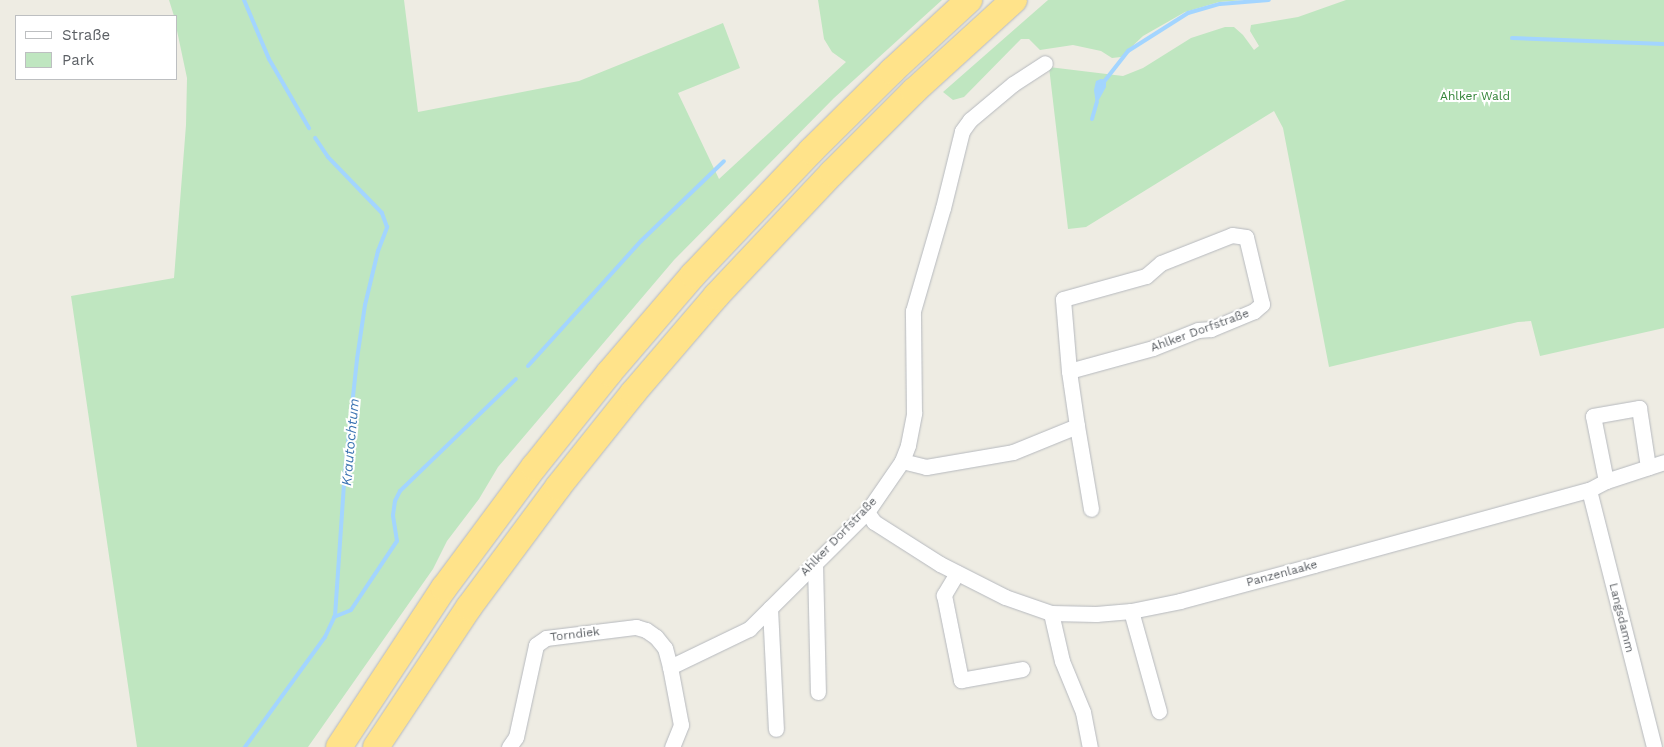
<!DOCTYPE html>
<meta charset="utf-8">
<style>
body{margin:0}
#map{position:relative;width:1664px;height:747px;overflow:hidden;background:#eeece3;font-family:"Work Sans",sans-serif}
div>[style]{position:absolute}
.green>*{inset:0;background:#bfe6c0}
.water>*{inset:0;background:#a3d5ff}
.stream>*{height:4px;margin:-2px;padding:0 2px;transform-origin:2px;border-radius:2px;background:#a3d5ff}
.roads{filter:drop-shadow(0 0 1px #b6b9be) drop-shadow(0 0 1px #b6b9be)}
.street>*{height:15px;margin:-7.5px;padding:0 7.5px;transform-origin:7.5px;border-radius:7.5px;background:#fff}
.highway>*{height:26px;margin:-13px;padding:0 13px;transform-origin:13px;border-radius:13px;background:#ffe38a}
span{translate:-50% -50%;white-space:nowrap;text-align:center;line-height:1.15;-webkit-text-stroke:4px #fff;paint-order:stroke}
.park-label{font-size:12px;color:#338438}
.street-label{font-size:12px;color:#5b5f64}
.water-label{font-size:14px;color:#3d75b3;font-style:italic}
.legend{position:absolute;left:15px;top:15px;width:162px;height:65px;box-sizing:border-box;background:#fff;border:1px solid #bdbfc1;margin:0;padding:6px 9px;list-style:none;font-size:15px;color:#5b5f64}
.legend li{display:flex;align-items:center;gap:10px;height:25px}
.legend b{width:25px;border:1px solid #bdbfc1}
</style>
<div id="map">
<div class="green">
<div style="clip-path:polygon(169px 0,404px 0,418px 112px,579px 81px,723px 23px,740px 68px,678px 93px,719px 179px,846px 62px,832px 52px,824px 39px,818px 0,942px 0,834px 98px,674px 260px,498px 467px,479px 499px,447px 541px,433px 569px,308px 747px,137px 747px,71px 296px,174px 278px,186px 125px,187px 78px,176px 26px,176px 16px,174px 16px)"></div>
<div style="clip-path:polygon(1048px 0,1243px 0,1219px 2px,1185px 12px,1143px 36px,1121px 57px,1112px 58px,1101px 51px,1073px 45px,1040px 50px,1029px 39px,1021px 39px,964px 97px,953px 100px,943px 92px)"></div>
<div style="clip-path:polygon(1346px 0,1664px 0,1664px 328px,1540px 356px,1531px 321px,1518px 322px,1329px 367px,1283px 128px,1274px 111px,1086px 227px,1068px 229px,1049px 67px,1123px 76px,1143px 68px,1191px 38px,1225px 27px,1234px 27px,1243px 35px,1254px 50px,1259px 46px,1250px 31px,1251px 25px,1298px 17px)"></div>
</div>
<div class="water">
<div style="clip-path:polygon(1101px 79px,1106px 80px,1106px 87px,1096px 105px,1094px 90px,1096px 81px)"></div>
</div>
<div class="stream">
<div style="left:244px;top:0;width:64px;rotate:67deg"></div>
<div style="left:269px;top:59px;width:80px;rotate:59.9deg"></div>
<div style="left:1512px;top:38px;width:152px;rotate:2.3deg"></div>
<div style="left:1103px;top:83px;width:41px;rotate:-52deg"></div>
<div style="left:1128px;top:51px;width:71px;rotate:-32.3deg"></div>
<div style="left:1188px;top:13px;width:33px;rotate:-16deg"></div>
<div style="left:1220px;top:4px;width:49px;rotate:-4.7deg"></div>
<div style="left:1092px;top:119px;width:18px;rotate:-74deg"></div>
<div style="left:528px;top:366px;width:169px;rotate:-47.9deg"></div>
<div style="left:641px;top:241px;width:115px;rotate:-43.9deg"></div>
<div style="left:334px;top:617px;width:18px;rotate:-22deg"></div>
<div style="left:351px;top:610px;width:83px;rotate:-56.3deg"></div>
<div style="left:397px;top:541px;width:26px;rotate:-99deg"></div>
<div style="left:393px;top:515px;width:14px;rotate:-82deg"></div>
<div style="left:395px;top:501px;width:11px;rotate:-63deg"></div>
<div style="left:400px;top:491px;width:161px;rotate:-44deg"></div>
<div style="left:245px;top:747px;width:136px;rotate:-54deg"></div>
<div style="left:325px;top:637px;width:23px;rotate:-65deg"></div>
<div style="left:335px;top:616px;width:146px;rotate:-86.1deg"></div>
<div style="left:345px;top:470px;width:112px;rotate:-83.8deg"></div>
<div style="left:357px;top:359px;width:55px;rotate:-81.6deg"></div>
<div style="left:365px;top:305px;width:56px;rotate:-76.5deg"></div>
<div style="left:378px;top:251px;width:26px;rotate:-69deg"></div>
<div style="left:387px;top:227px;width:15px;rotate:-110deg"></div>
<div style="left:382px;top:213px;width:78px;rotate:-134deg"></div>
<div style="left:328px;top:157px;width:23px;rotate:-124deg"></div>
</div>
<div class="roads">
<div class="street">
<div style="left:1077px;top:426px;width:84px;rotate:80.4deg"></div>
<div style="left:902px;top:461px;width:25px;rotate:14deg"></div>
<div style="left:926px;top:467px;width:88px;rotate:-9.8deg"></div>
<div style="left:1013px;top:452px;width:69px;rotate:-22.1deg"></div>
<div style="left:1077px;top:426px;width:56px;rotate:-98.3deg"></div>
<div style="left:1069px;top:371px;width:72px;rotate:-94.8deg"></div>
<div style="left:1063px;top:299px;width:86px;rotate:-15.5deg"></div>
<div style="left:1146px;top:276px;width:20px;rotate:-41deg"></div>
<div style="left:1161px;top:263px;width:76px;rotate:-21.5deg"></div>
<div style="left:1232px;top:235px;width:14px;rotate:8deg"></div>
<div style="left:1246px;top:237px;width:69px;rotate:76.6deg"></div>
<div style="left:1262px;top:304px;width:11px;rotate:139deg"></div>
<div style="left:1254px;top:311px;width:47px;rotate:157.3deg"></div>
<div style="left:1211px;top:329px;width:13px;rotate:176deg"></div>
<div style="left:1198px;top:330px;width:48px;rotate:158.2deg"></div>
<div style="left:1153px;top:348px;width:87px;rotate:164.7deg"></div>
<div style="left:1606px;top:481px;width:66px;rotate:-101.3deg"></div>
<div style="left:1593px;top:416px;width:47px;rotate:-9.9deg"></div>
<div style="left:1639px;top:408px;width:60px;rotate:81.3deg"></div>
<div style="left:1589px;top:490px;width:265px;rotate:75.8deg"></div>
<div style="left:867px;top:512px;width:12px;rotate:55deg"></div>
<div style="left:874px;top:522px;width:78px;rotate:32.5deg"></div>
<div style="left:940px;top:564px;width:73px;rotate:26.9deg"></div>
<div style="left:1005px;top:597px;width:49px;rotate:19.2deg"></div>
<div style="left:1051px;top:613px;width:45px;rotate:1.3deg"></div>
<div style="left:1096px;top:614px;width:35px;rotate:-5deg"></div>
<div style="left:1131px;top:611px;width:50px;rotate:-11.5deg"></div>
<div style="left:1180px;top:601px;width:139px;rotate:-15deg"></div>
<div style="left:1314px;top:565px;width:285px;rotate:-15.3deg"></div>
<div style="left:1589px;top:490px;width:19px;rotate:-28deg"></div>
<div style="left:1606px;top:481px;width:61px;rotate:-18.1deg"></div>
<div style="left:815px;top:563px;width:129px;rotate:88.7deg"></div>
<div style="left:957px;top:573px;width:26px;rotate:121deg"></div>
<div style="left:944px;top:595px;width:87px;rotate:78.7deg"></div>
<div style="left:961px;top:680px;width:62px;rotate:-10.2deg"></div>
<div style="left:770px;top:608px;width:121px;rotate:87.2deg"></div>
<div style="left:1131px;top:611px;width:104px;rotate:74.4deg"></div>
<div style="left:1051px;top:613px;width:49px;rotate:77.1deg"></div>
<div style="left:1062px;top:661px;width:55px;rotate:67.6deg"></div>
<div style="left:1083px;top:712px;width:36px;rotate:79deg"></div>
<div style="left:670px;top:667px;width:88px;rotate:-25.7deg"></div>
<div style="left:749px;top:629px;width:166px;rotate:-44.8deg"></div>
<div style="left:867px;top:512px;width:62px;rotate:-55.5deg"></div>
<div style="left:902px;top:461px;width:17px;rotate:-69deg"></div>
<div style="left:908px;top:445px;width:33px;rotate:-79deg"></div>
<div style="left:914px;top:413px;width:102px;rotate:-90.6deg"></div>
<div style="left:913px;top:311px;width:107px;rotate:-73.8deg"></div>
<div style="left:943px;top:208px;width:79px;rotate:-76.1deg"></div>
<div style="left:962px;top:131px;width:14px;rotate:-54deg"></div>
<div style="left:970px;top:120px;width:56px;rotate:-39.9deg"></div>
<div style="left:1013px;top:84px;width:38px;rotate:-33deg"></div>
<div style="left:509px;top:747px;width:12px;rotate:-55deg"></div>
<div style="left:516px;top:737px;width:94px;rotate:-77.7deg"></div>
<div style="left:536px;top:645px;width:12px;rotate:-35deg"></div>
<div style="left:546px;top:638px;width:91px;rotate:-7deg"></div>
<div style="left:636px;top:627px;width:10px;rotate:17deg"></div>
<div style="left:646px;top:630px;width:12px;rotate:35deg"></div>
<div style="left:656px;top:637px;width:14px;rotate:51deg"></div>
<div style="left:665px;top:648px;width:20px;rotate:75deg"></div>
<div style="left:670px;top:667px;width:59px;rotate:79.3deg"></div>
<div style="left:681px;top:725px;width:24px;rotate:112deg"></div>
</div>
<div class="highway">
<div style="left:339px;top:747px;width:191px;rotate:-56.6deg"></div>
<div style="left:444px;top:588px;width:151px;rotate:-53.4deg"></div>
<div style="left:534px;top:467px;width:120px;rotate:-51.4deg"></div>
<div style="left:609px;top:373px;width:129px;rotate:-49.4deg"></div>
<div style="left:693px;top:275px;width:171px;rotate:-46.4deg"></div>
<div style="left:811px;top:151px;width:114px;rotate:-44.6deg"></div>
<div style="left:892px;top:71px;width:105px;rotate:-42.7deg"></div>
<div style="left:376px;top:747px;width:168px;rotate:-56.4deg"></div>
<div style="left:469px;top:607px;width:149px;rotate:-53.4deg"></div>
<div style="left:558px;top:487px;width:120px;rotate:-51.4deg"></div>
<div style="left:633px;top:393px;width:128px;rotate:-49.4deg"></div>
<div style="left:716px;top:296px;width:169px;rotate:-46.7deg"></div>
<div style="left:832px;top:173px;width:116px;rotate:-45deg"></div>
<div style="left:914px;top:91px;width:135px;rotate:-42.3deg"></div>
</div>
</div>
<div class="park-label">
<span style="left:1475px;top:97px">Ahlker Wald</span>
</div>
<div class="street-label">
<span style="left:1200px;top:331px;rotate:-20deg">Ahlker Dorfstraße</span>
<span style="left:839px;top:537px;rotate:-46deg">Ahlker Dorfstraße</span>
<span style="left:1282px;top:574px;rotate:-15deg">Panzenlaake</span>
<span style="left:1621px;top:618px;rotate:76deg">Langsdamm</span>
<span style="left:575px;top:635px;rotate:-7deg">Torndiek</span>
</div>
<div class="water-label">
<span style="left:350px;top:442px;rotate:-85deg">Krautochtum</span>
</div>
<ul class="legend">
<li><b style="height:6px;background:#fff"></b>Straße</li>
<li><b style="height:14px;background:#bfe6c0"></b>Park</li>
</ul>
</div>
